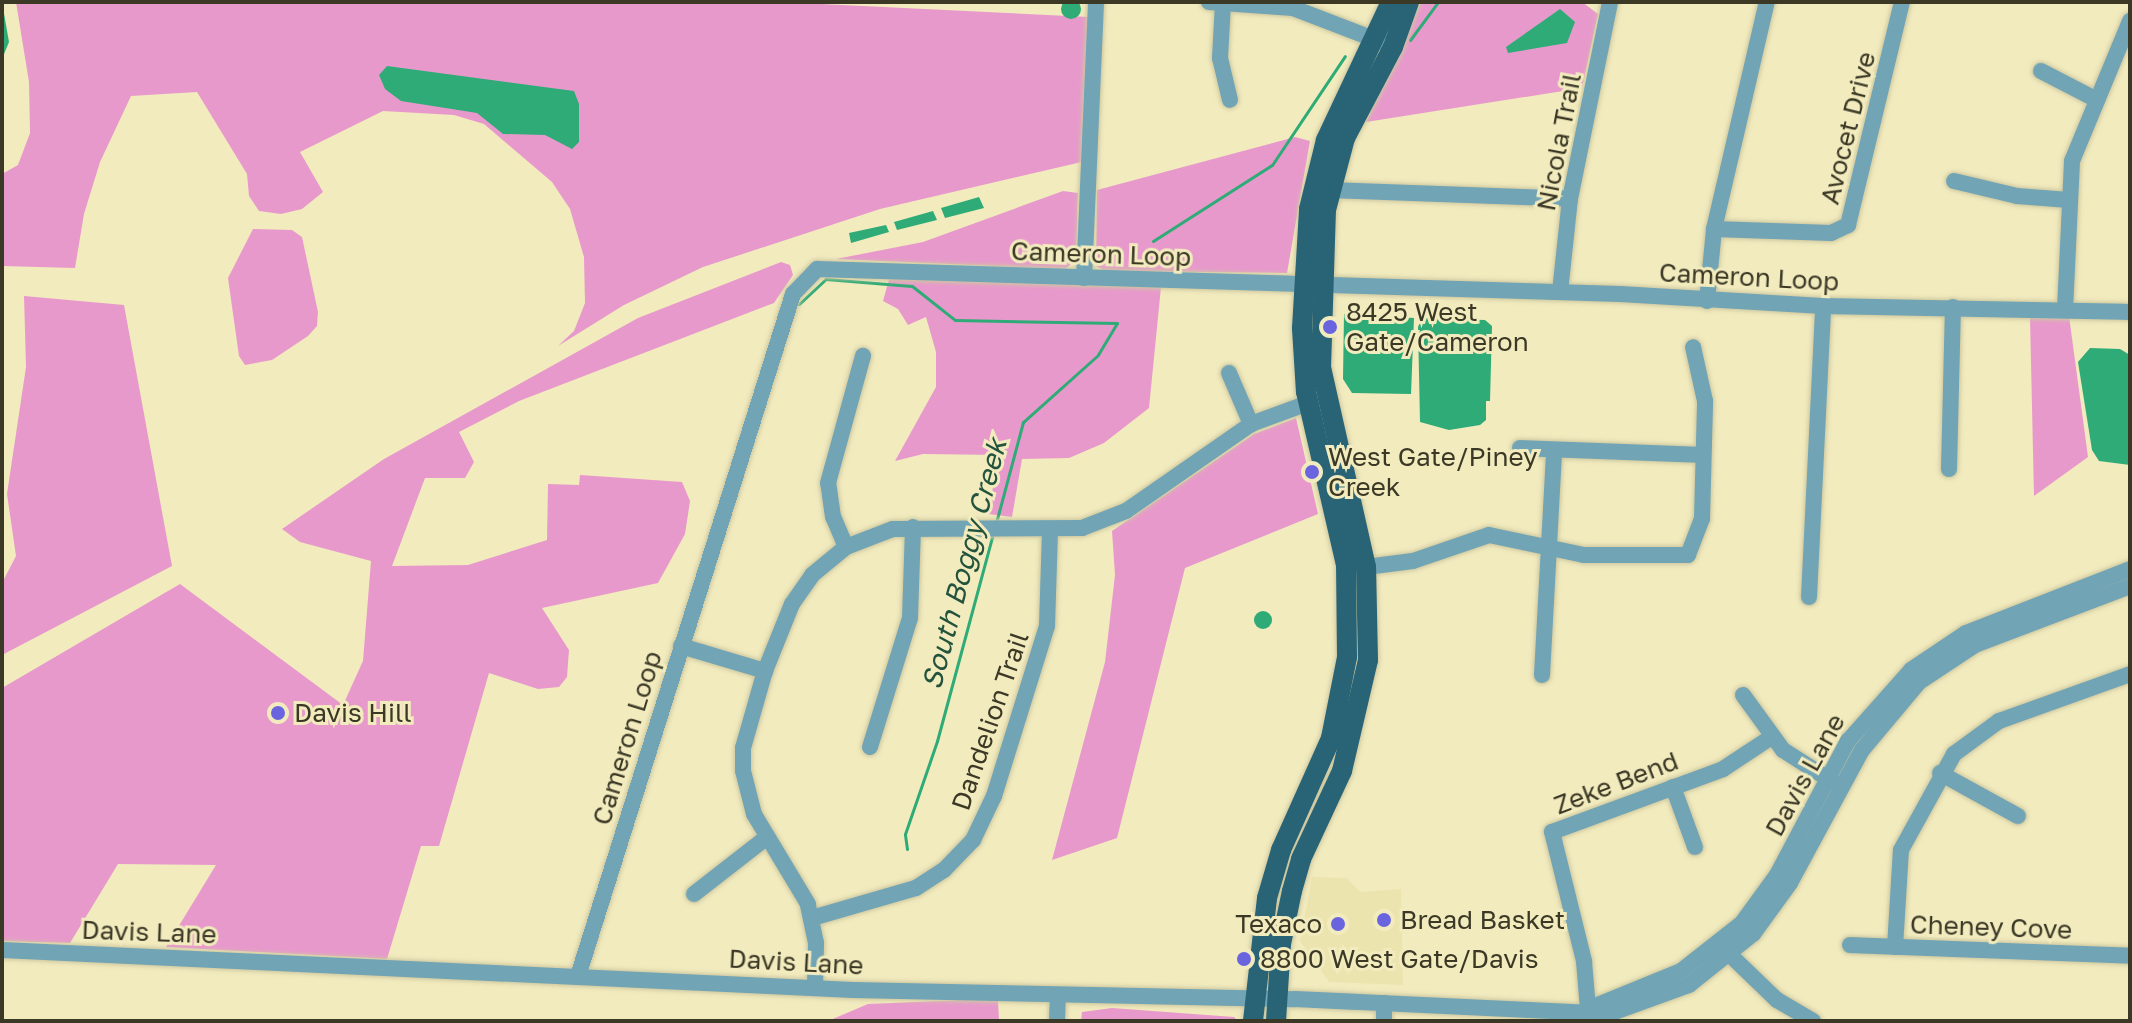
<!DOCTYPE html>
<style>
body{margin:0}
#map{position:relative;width:2132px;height:1023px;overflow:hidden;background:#f2ebbe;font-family:"Golos Text",sans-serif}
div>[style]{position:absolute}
.built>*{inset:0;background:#ece4ae}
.green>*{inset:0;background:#e899cc}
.water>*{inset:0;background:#2fab77}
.round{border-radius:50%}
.stream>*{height:3px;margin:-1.5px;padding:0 1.5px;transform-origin:1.5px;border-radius:1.5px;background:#2fab77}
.roads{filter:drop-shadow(0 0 2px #cdc7a0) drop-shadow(0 0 2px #cdc7a0)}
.minor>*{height:16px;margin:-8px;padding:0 8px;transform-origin:8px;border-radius:8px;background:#71a4b5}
.major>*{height:20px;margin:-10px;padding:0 10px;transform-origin:10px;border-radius:10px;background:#286476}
.dots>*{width:22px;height:22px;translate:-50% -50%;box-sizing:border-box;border:4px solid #f2ebbe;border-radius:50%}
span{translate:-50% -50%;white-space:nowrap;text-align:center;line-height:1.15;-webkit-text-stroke:6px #f2ebbe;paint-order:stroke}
.street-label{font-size:26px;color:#3b3826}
.poi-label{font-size:26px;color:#3b3826}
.left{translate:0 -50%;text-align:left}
.right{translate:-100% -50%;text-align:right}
.water-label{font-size:28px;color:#24533d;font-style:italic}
.frame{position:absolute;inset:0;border:4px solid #3b3826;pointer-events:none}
</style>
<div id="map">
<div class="built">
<div style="clip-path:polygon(1312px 877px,1347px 878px,1360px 892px,1401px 889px,1403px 985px,1329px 982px,1300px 941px)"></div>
</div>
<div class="green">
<div style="clip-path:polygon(16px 2px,780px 2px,1089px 17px,1086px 161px,880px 209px,703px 267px,624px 305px,558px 346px,574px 331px,585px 303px,584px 257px,570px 209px,552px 182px,484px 124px,454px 115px,383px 111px,300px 152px,323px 192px,302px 209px,281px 214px,259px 211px,249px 196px,247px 174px,197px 92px,131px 96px,100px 162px,84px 214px,75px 268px,2px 266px,2px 174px,18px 165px,30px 133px,29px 82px)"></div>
<div style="clip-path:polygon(1421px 2px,1582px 2px,1598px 14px,1582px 88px,1366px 122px)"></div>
<div style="clip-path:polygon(1295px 137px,1310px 141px,1287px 273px,1106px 271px,1096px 266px,1097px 190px)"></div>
<div style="clip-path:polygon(1063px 191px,1078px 193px,1076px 260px,1065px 269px,836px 259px,923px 242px)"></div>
<div style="clip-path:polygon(253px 229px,292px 230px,302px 237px,318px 312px,317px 326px,308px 336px,272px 360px,245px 365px,239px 356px,228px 278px)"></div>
<div style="clip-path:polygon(781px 262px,790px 265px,793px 275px,774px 303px,519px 401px,459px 432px,474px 462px,465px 478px,425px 478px,392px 566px,468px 565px,547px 540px,548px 484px,579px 485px,580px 475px,682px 482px,690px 501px,685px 534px,658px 583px,542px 608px,569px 650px,567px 677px,559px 687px,538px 689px,489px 673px,439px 846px,421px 846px,387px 959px,166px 947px,216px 865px,118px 864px,70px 943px,2px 941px,2px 688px,180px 584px,343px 705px,363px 661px,371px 561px,300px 542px,282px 529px,384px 459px,638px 318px)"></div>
<div style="clip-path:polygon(890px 276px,1161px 287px,1149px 408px,1104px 443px,1069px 458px,1022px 459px,1012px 517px,988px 514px,999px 455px,923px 454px,895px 461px,936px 387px,936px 352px,926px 317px,908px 325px,898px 309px,883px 301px)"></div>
<div style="clip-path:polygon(24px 296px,124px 305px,172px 566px,2px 655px,2px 583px,16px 556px,7px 494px,26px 367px)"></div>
<div style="clip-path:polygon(2069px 316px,2088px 457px,2034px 496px,2030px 318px)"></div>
<div style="clip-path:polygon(1296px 418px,1318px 514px,1185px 568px,1117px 838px,1052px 860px,1105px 662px,1115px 575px,1112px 531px,1254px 434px)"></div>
<div style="clip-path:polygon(963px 1000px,998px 1001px,999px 1021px,828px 1021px,868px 1004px)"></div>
<div style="clip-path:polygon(1112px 1008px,1234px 1017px,1238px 1021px,1081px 1021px,1082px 1012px)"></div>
</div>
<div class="water">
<div class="round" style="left:1061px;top:-1px;width:20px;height:20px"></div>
<div style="clip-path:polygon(2px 2px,9px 42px,2px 59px)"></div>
<div style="clip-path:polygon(1560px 9px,1575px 22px,1567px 43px,1508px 53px,1506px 47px)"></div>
<div style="clip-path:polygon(387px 66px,574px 91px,579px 104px,579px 142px,572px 149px,545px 135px,503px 134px,477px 113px,401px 101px,385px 89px,379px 75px)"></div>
<div style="clip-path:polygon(979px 197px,984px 208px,945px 218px,941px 208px)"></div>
<div style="clip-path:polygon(933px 211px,937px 220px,897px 230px,894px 222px)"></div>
<div style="clip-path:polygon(886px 225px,889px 232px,851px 243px,849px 233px)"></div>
<div style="clip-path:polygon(1344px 314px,1414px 318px,1411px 394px,1352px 393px,1343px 379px)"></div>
<div style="clip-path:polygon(1422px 318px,1485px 320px,1492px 326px,1490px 401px,1486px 401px,1486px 420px,1480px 425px,1449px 430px,1420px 422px,1418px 327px)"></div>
<div style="clip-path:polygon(2090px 348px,2120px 349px,2130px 355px,2130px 465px,2099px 461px,2092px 450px,2078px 362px)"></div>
<div class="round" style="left:1254px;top:611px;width:18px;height:18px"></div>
</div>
<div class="stream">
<div style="left:1410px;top:40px;width:47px;rotate:-53.6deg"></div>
<div style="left:1153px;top:241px;width:141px;rotate:-32.6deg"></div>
<div style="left:1272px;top:165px;width:131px;rotate:-56.2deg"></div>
<div style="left:799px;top:304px;width:37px;rotate:-43deg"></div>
<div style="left:826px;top:279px;width:86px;rotate:4.7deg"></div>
<div style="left:912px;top:286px;width:55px;rotate:38.3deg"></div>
<div style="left:955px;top:320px;width:162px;rotate:1.1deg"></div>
<div style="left:1117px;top:323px;width:37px;rotate:121deg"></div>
<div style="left:1098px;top:355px;width:101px;rotate:138.2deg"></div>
<div style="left:1023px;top:422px;width:105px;rotate:105deg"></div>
<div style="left:907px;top:849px;width:15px;rotate:-98deg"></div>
<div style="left:905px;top:834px;width:98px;rotate:-71deg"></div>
<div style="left:937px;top:741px;width:214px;rotate:-74.9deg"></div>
</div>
<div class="roads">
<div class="minor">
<div style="left:1209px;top:2px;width:84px;rotate:4.1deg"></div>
<div style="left:1293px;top:8px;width:97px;rotate:21deg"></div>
<div style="left:1223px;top:3px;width:55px;rotate:93.1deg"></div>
<div style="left:1220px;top:58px;width:43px;rotate:76.6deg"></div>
<div style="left:2041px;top:71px;width:63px;rotate:27.4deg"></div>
<div style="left:1954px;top:181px;width:65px;rotate:13.4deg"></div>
<div style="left:2017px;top:196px;width:52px;rotate:4.4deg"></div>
<div style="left:1330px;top:190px;width:240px;rotate:2.1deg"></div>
<div style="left:1714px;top:229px;width:117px;rotate:2deg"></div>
<div style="left:1831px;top:233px;width:19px;rotate:-25deg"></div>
<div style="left:1848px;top:225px;width:229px;rotate:-76.4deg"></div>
<div style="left:1084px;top:278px;width:276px;rotate:-87.5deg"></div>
<div style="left:1560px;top:292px;width:94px;rotate:-83.9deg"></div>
<div style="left:1570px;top:199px;width:201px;rotate:-78.5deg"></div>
<div style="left:1707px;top:301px;width:72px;rotate:-84.4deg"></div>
<div style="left:1714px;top:229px;width:233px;rotate:-76.9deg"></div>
<div style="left:2065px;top:310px;width:149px;rotate:-87.3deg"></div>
<div style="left:2072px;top:161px;width:152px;rotate:-67.5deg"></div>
<div style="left:1229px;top:373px;width:56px;rotate:66.7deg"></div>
<div style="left:1520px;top:448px;width:183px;rotate:2.2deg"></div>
<div style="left:1949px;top:469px;width:162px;rotate:-88.6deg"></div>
<div style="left:846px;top:547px;width:33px;rotate:-113deg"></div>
<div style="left:833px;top:517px;width:34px;rotate:-98deg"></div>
<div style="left:828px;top:483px;width:132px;rotate:-74.6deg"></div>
<div style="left:1366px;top:567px;width:47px;rotate:-7.3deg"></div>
<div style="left:1413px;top:561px;width:80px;rotate:-18.9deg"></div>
<div style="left:1489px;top:535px;width:97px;rotate:11.9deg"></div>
<div style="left:1584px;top:555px;width:104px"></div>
<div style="left:1688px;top:555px;width:39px;rotate:-69deg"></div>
<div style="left:1702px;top:519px;width:118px;rotate:-88.5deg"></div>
<div style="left:1705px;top:401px;width:55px;rotate:-102.5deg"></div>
<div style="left:1809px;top:597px;width:291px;rotate:-87.2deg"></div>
<div style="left:681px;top:646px;width:88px;rotate:16.6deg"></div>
<div style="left:1542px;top:675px;width:224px;rotate:-86.9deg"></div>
<div style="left:1743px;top:695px;width:68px;rotate:54deg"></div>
<div style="left:1783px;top:750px;width:59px;rotate:32.6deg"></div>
<div style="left:870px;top:747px;width:135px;rotate:-72.8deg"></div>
<div style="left:910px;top:618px;width:91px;rotate:-88.1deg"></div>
<div style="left:1940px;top:773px;width:89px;rotate:28.9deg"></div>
<div style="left:1673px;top:787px;width:64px;rotate:69.9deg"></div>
<div style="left:694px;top:894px;width:91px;rotate:-37.9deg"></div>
<div style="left:812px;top:918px;width:108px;rotate:-16.1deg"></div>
<div style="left:916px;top:888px;width:33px;rotate:-33deg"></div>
<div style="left:944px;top:870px;width:42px;rotate:-46deg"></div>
<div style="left:973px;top:840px;width:49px;rotate:-64.5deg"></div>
<div style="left:994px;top:796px;width:178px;rotate:-72.7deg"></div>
<div style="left:1047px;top:626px;width:96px;rotate:-88.2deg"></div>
<div style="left:1850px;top:945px;width:280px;rotate:2.2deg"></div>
<div style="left:1895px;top:947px;width:97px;rotate:-86.5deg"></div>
<div style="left:1901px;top:850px;width:110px;rotate:-61.1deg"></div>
<div style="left:1954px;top:754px;width:56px;rotate:-36.3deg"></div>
<div style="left:1999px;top:721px;width:139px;rotate:-19.7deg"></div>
<div style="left:2px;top:950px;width:852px;rotate:2.69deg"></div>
<div style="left:853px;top:990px;width:442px;rotate:1.2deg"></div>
<div style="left:1295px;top:999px;width:314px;rotate:2.7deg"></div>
<div style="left:1609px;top:1014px;width:85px;rotate:-19.9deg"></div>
<div style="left:1689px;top:985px;width:82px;rotate:-38.6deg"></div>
<div style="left:1753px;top:934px;width:63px;rotate:-54deg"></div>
<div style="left:1790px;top:883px;width:151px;rotate:-61.6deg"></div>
<div style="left:1862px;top:750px;width:89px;rotate:-50deg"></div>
<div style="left:1919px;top:682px;width:67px;rotate:-33.5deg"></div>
<div style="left:1975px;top:645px;width:166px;rotate:-20.8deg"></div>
<div style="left:1725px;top:950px;width:72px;rotate:43.9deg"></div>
<div style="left:1777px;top:1000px;width:42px;rotate:30.3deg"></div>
<div style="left:579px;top:973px;width:712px;rotate:-72.51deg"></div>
<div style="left:793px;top:294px;width:35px;rotate:-46deg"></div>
<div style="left:817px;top:269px;width:803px;rotate:1.78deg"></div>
<div style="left:1620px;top:294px;width:203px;rotate:3.4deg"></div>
<div style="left:1823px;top:306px;width:307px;rotate:1.1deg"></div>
<div style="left:815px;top:988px;width:45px;rotate:-88.7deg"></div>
<div style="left:816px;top:943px;width:40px;rotate:-102deg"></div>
<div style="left:808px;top:904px;width:105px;rotate:-121deg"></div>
<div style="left:754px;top:814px;width:44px;rotate:-104.3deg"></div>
<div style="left:743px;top:771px;width:23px;rotate:-90deg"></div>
<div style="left:743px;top:748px;width:80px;rotate:-74.1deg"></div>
<div style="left:765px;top:671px;width:72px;rotate:-68.1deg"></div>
<div style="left:792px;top:604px;width:35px;rotate:-55deg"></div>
<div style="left:812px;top:575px;width:44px;rotate:-39.5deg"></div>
<div style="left:846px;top:547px;width:50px;rotate:-21deg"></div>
<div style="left:893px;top:529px;width:189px;rotate:-0.3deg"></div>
<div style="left:1082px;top:528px;width:47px;rotate:-21.1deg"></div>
<div style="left:1126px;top:511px;width:152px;rotate:-34.8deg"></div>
<div style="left:1251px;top:424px;width:61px;rotate:-20.2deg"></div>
<div style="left:1384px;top:1003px;width:18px;rotate:90deg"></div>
<div style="left:1588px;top:1009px;width:100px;rotate:-22.2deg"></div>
<div style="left:1681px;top:971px;width:78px;rotate:-38.2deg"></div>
<div style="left:1742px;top:923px;width:59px;rotate:-53.9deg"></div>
<div style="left:1777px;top:875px;width:152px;rotate:-62.1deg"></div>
<div style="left:1848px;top:741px;width:95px;rotate:-48.4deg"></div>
<div style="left:1911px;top:670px;width:66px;rotate:-33.9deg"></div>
<div style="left:1966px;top:633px;width:176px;rotate:-21.3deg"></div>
<div style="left:1588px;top:1009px;width:48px;rotate:-94.8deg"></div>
<div style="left:1584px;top:961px;width:133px;rotate:-103.9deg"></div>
<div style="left:1552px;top:832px;width:182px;rotate:-20.2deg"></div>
<div style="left:1723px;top:769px;width:56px;rotate:-33.4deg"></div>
<div style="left:1057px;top:1021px;width:25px;rotate:-88deg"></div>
</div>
<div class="major">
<div style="left:1253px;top:1021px;width:124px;rotate:-83.5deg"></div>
<div style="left:1267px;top:898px;width:50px;rotate:-73.7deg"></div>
<div style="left:1281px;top:850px;width:123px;rotate:-65.9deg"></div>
<div style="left:1331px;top:738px;width:83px;rotate:-78.8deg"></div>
<div style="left:1347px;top:657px;width:92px;rotate:-90.6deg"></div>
<div style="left:1346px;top:565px;width:178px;rotate:-103deg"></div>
<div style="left:1306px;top:392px;width:64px;rotate:-93.6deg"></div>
<div style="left:1302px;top:328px;width:119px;rotate:-86.6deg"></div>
<div style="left:1309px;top:209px;width:71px;rotate:-76.2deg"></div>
<div style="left:1326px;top:140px;width:153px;rotate:-64.8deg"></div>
<div style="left:1276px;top:1021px;width:77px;rotate:-86.3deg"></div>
<div style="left:1281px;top:944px;width:54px;rotate:-78.3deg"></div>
<div style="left:1292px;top:891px;width:33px;rotate:-74deg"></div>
<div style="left:1301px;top:859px;width:97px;rotate:-65deg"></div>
<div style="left:1342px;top:771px;width:114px;rotate:-76.8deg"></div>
<div style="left:1368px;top:660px;width:93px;rotate:-91.2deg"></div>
<div style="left:1366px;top:567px;width:204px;rotate:-102.7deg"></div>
<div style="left:1321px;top:368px;width:158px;rotate:-88.2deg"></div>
<div style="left:1326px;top:210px;width:74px;rotate:-75.2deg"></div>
<div style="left:1345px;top:138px;width:103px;rotate:-62.2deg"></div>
<div style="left:1393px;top:47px;width:48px;rotate:-70.4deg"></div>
</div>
</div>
<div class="dots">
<div style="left:1330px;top:327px;background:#6a65df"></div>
<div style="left:1312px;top:472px;background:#6a65df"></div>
<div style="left:278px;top:713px;background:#6a65df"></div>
<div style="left:1384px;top:920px;background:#6a65df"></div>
<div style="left:1338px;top:924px;background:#6a65df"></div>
<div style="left:1244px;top:959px;background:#6a65df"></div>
</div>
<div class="street-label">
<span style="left:1848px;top:128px;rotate:-76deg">Avocet Drive</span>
<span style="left:1559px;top:142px;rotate:-79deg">Nicola Trail</span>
<span style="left:1101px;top:254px;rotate:2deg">Cameron Loop</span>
<span style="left:1749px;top:277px;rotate:3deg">Cameron Loop</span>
<span style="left:990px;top:721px;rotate:-71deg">Dandelion Trail</span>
<span style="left:627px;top:738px;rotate:-73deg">Cameron Loop</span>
<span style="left:1805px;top:775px;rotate:-61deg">Davis Lane</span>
<span style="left:1616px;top:783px;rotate:-21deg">Zeke Bend</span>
<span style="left:1991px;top:927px;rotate:2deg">Cheney Cove</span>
<span style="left:149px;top:932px;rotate:2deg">Davis Lane</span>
<span style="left:796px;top:962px;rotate:3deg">Davis Lane</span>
</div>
<div class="poi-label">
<span class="left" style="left:1346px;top:327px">8425 West<br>Gate/Cameron</span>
<span class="left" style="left:1328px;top:472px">West Gate/Piney<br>Creek</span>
<span class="left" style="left:294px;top:713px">Davis Hill</span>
<span class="left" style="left:1400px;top:920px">Bread Basket</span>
<span class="right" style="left:1322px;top:924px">Texaco</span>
<span class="left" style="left:1260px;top:959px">8800 West Gate/Davis</span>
</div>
<div class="water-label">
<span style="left:964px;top:564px;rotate:-75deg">South Boggy Creek</span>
</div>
<div class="frame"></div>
</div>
